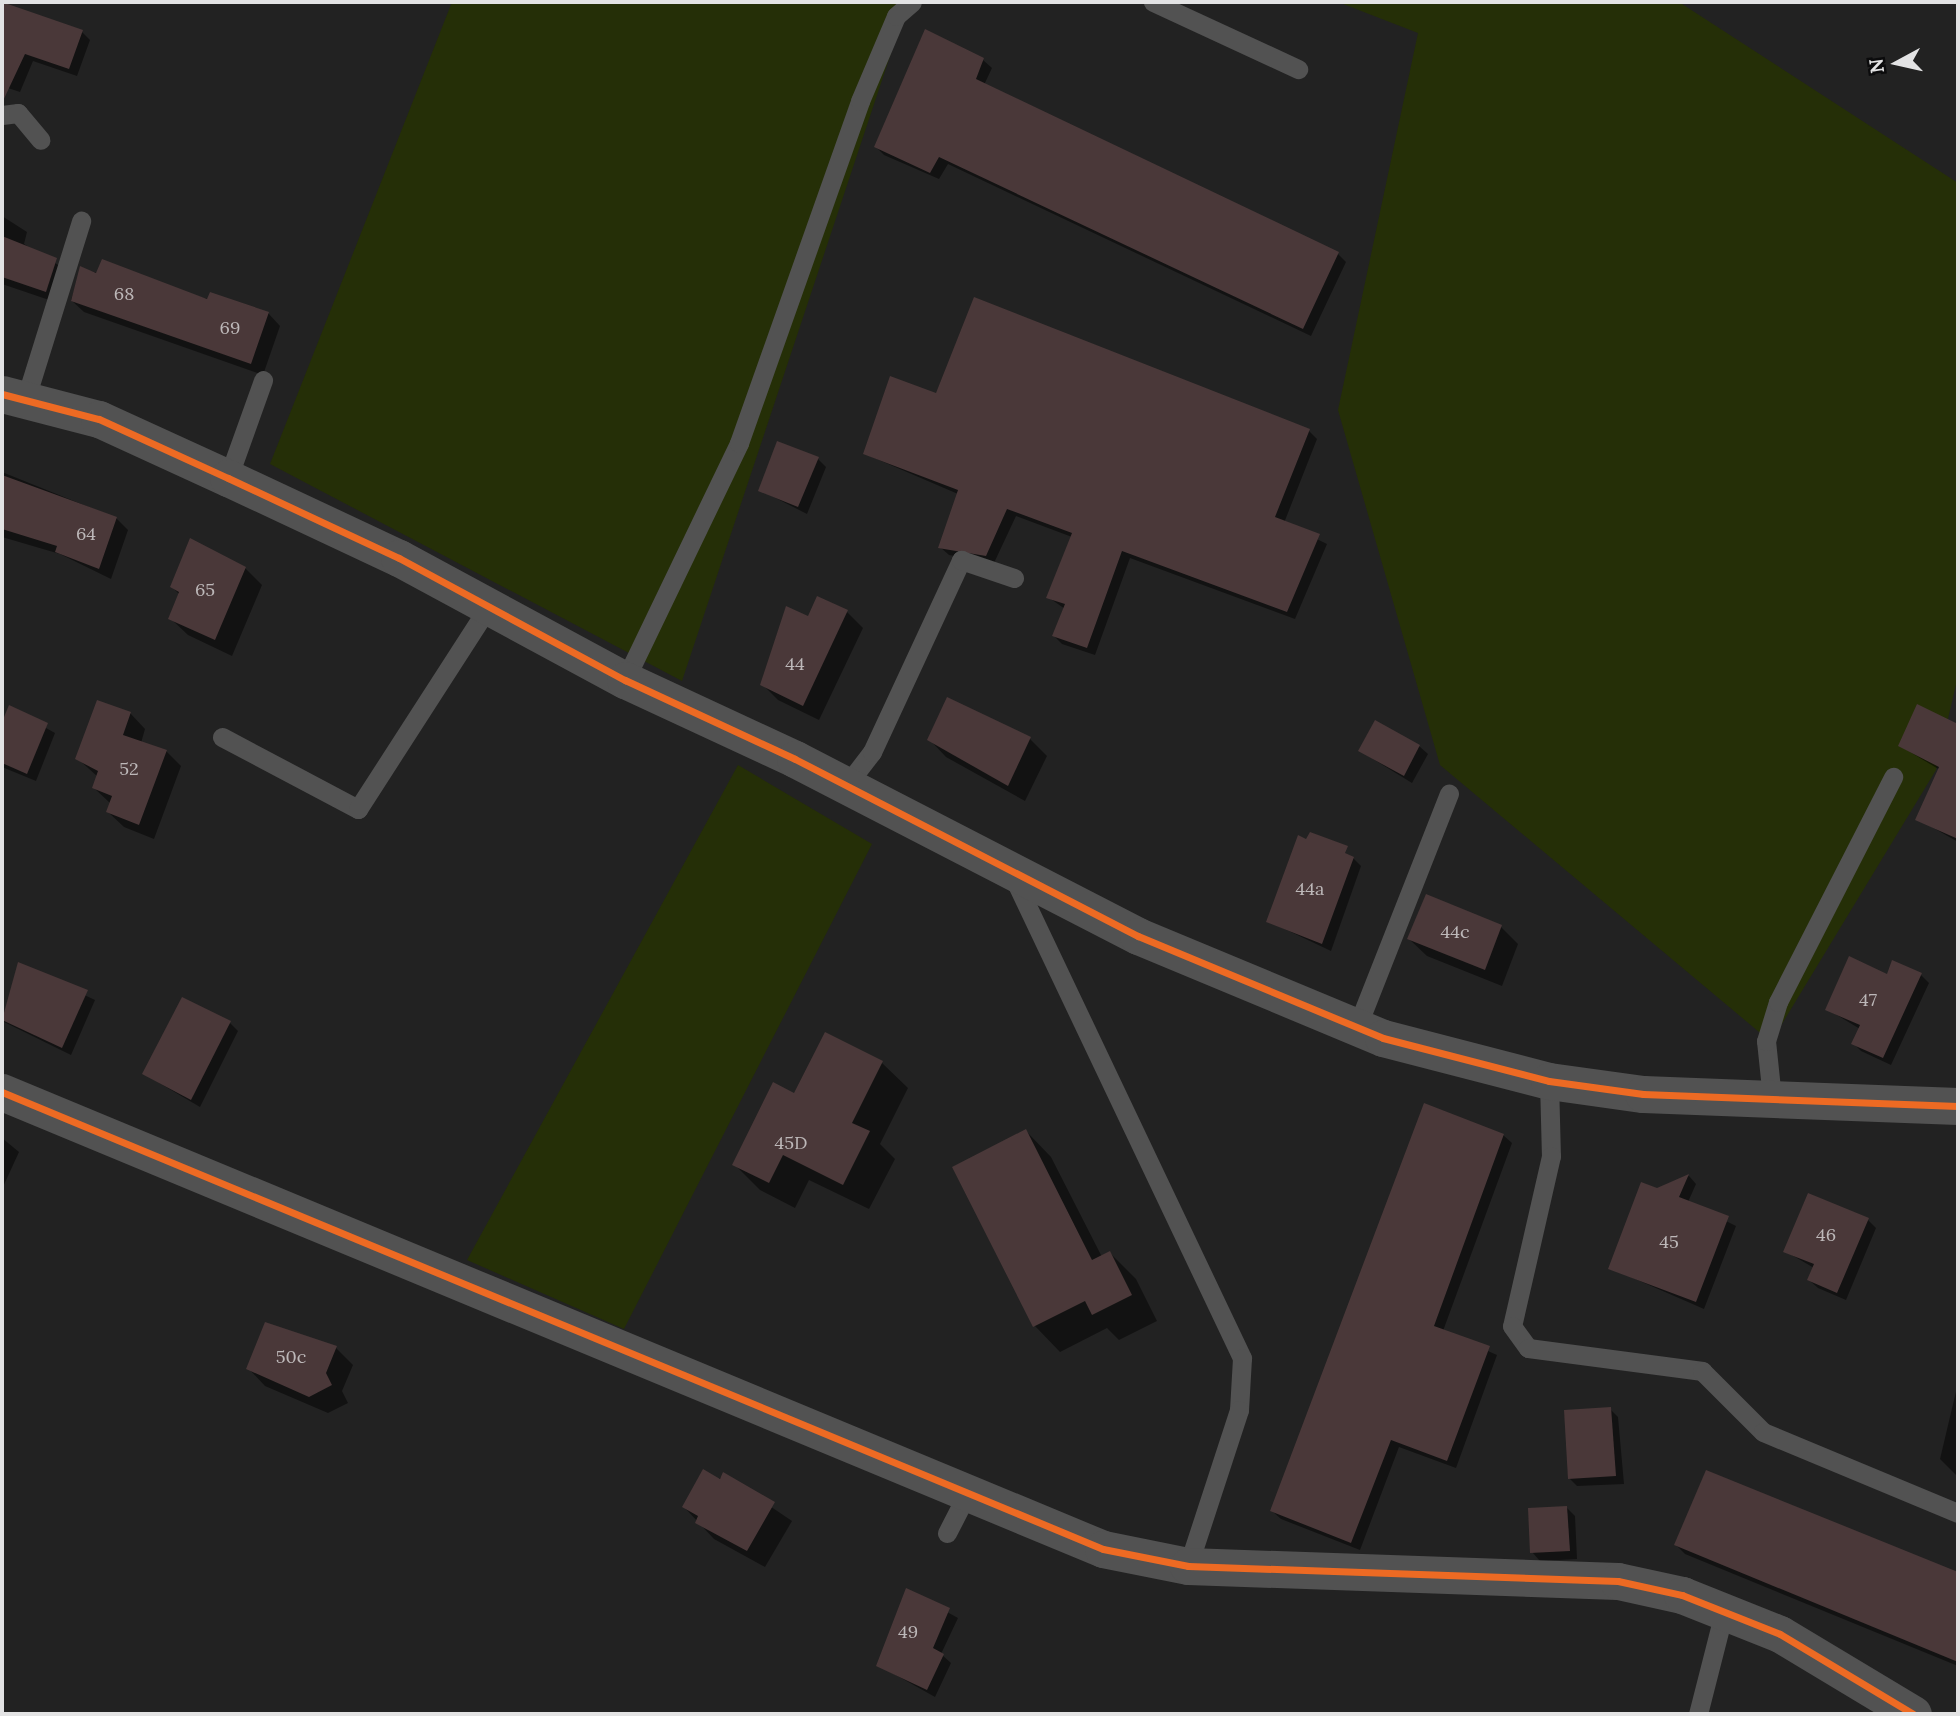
<!DOCTYPE html>
<html>
<head>
<meta charset="utf-8">
<style>
  body { margin:0 }
  #map { position:relative; width:1960px; height:1716px; overflow:hidden; background:#222; font-family:Lora,serif }
  div>[style] { position:absolute }
  [style*='--x'] { left:calc(var(--x)*1px); top:calc(var(--y)*1px); width:calc(var(--w)*1px); rotate:calc(var(--a)*1deg) }
  .green>* { inset:0; background:#252f07 }
  .shadow>* { inset:0; background:#0007 }
  .building>* { inset:0; background:#4a3839 }
  .lane>* { height:19px; margin:-9.5px; padding:0 9.5px; transform-origin:9.5px; border-radius:9.5px; background:#525252 }
  .street>* { height:37px; margin:-18.5px; padding:0 18.5px; transform-origin:18.5px; border-radius:18.5px; background:#525252 }
  .cycleway>* { height:7px; margin:-3.5px; padding:0 3.5px; transform-origin:3.5px; border-radius:3.5px; background:#ed6a23 }
  span { translate:-50% -50%; white-space:nowrap; text-align:center; line-height:1.15; -webkit-text-stroke:5px #0b0b0c; paint-order:stroke }
  .number-label { font-size:18px; color:#bdb8b9 }
  .number-label span { -webkit-text-stroke-width:0 }
  .frame { position:absolute; inset:0; border:4px solid #e3e3e4; pointer-events:none }
  .north { position:absolute; left:1862px; top:28px; width:70px; height:70px; -webkit-text-stroke:5px #0b0b0c; paint-order:stroke; rotate:262deg; font-size:19px; font-weight:700; line-height:28px; text-align:center; color:#e3e3e4 }
  .north::after { content:''; display:block; margin:auto; width:24px; height:32px; background:#e3e3e4; clip-path:polygon(50% 0,100% 100%,50% 72%,0 100%) }
</style>
</head>
<body>
<div id="map">
  <div class="green">
    <i style="clip-path:polygon(452px 2px,908px 2px,682px 681px,270px 464px)"></i>
    <i style="clip-path:polygon(1338px 2px,1679px 2px,1958px 183px,1958px 676px,1936px 770px,1771px 1042px,1440px 765px,1338px 410px,1418px 33px)"></i>
    <i style="clip-path:polygon(738px 765px,872px 844px,624px 1329px,467px 1260px)"></i>
  </div>
  <div class="shadow">
    <i style="clip-path:polygon(2px 3px,82px 32px,90px 40px,77px 76px,33px 61px,20px 92px,2px 86px)"></i>
    <i style="clip-path:polygon(926px 32px,983px 60px,992px 68px,984px 85px,1338px 254px,1346px 262px,1311px 336px,948px 164px,939px 179px,884px 155px,876px 147px)"></i>
    <i style="clip-path:polygon(2px 216px,27px 232px,24px 244px,68px 271px,58px 303px,2px 284px)"></i>
    <i style="clip-path:polygon(81px 269px,268px 313px,280px 326px,263px 375px,84px 312px,71px 300px)"></i>
    <i style="clip-path:polygon(937px 395px,1309px 431px,1317px 439px,1284px 523px,1327px 544px,1295px 619px,1130px 558px,1095px 655px,1062px 644px,1054px 636px,1065px 609px,1048px 597px,1072px 537px,1016px 516px,994px 563px,949px 555px,940px 547px,958px 494px,865px 454px)"></i>
    <i style="clip-path:polygon(818px 459px,826px 467px,807px 514px,760px 490px)"></i>
    <i style="clip-path:polygon(2px 472px,116px 518px,128px 530px,111px 579px,60px 554px,2px 537px)"></i>
    <i style="clip-path:polygon(245px 568px,262px 585px,232px 656px,188px 635px,170px 618px,180px 595px,172px 587px)"></i>
    <i style="clip-path:polygon(847px 612px,863px 628px,819px 720px,778px 700px,762px 684px,809px 618px)"></i>
    <i style="clip-path:polygon(1918px 706px,1958px 726px,1958px 842px,1918px 819px,1940px 770px,1900px 746px)"></i>
    <i style="clip-path:polygon(10px 708px,55px 733px,36px 781px,2px 767px,2px 727px)"></i>
    <i style="clip-path:polygon(130px 713px,145px 729px,141px 743px,166px 751px,181px 766px,154px 839px,124px 827px,108px 812px,110px 803px,94px 788px,98px 777px,77px 758px)"></i>
    <i style="clip-path:polygon(929px 739px,1030px 739px,1047px 756px,1025px 801px,946px 757px)"></i>
    <i style="clip-path:polygon(1419px 746px,1428px 754px,1412px 783px,1360px 751px)"></i>
    <i style="clip-path:polygon(1353px 858px,1361px 866px,1331px 951px,1268px 921px)"></i>
    <i style="clip-path:polygon(1501px 927px,1518px 944px,1502px 986px,1427px 956px,1409px 939px)"></i>
    <i style="clip-path:polygon(19px 964px,95px 1000px,71px 1055px,2px 1021px)"></i>
    <i style="clip-path:polygon(1921px 975px,1929px 983px,1891px 1065px,1861px 1051px,1853px 1043px,1860px 1029px,1827px 1009px,1887px 976px)"></i>
    <i style="clip-path:polygon(230px 1023px,238px 1031px,200px 1107px,144px 1074px)"></i>
    <i style="clip-path:polygon(882px 1063px,908px 1088px,880px 1144px,895px 1159px,869px 1209px,809px 1180px,795px 1208px,760px 1190px,734px 1164px,795px 1096px)"></i>
    <i style="clip-path:polygon(1026px 1131px,1051px 1157px,1102px 1257px,1110px 1253px,1136px 1279px,1157px 1321px,1119px 1340px,1107px 1328px,1060px 1352px,1035px 1326px)"></i>
    <i style="clip-path:polygon(1503px 1135px,1512px 1143px,1443px 1331px,1497px 1355px,1456px 1468px,1399px 1447px,1360px 1550px,1281px 1519px,1272px 1511px)"></i>
    <i style="clip-path:polygon(2px 1138px,19px 1152px,2px 1189px)"></i>
    <i style="clip-path:polygon(1689px 1176px,1696px 1184px,1688px 1202px,1736px 1226px,1704px 1309px,1610px 1268px,1657px 1190px)"></i>
    <i style="clip-path:polygon(1868px 1220px,1876px 1228px,1846px 1300px,1818px 1288px,1809px 1280px,1814px 1268px,1785px 1251px)"></i>
    <i style="clip-path:polygon(336px 1348px,353px 1365px,342px 1391px,348px 1403px,328px 1413px,265px 1386px,248px 1368px)"></i>
    <i style="clip-path:polygon(1958px 1383px,1958px 1477px,1940px 1459px)"></i>
    <i style="clip-path:polygon(1610px 1409px,1618px 1417px,1624px 1484px,1577px 1486px,1569px 1478px)"></i>
    <i style="clip-path:polygon(1707px 1472px,1958px 1573px,1958px 1666px,1685px 1554px,1676px 1545px)"></i>
    <i style="clip-path:polygon(724px 1475px,792px 1521px,765px 1567px,714px 1539px,684px 1507px)"></i>
    <i style="clip-path:polygon(1567px 1508px,1575px 1516px,1577px 1559px,1540px 1561px,1532px 1552px)"></i>
    <i style="clip-path:polygon(907px 1590px,958px 1618px,941px 1654px,951px 1663px,935px 1697px,878px 1665px)"></i>
  </div>
  <div class="building">
    <i style="clip-path:polygon(2px 2px,83px 30px,69px 69px,25px 54px,2px 103px)"></i>
    <i style="clip-path:polygon(925px 29px,984px 58px,976px 79px,1339px 252px,1303px 329px,939px 157px,930px 173px,874px 147px)"></i>
    <i style="clip-path:polygon(2px 236px,57px 258px,46px 292px,2px 277px)"></i>
    <i style="clip-path:polygon(102px 259px,207px 299px,210px 292px,269px 312px,251px 364px,71px 301px,80px 266px,96px 273px)"></i>
    <i style="clip-path:polygon(974px 297px,1310px 429px,1275px 517px,1320px 534px,1287px 612px,1122px 551px,1087px 648px,1052px 636px,1065px 604px,1046px 598px,1072px 533px,1007px 509px,986px 556px,938px 548px,958px 490px,863px 454px,890px 376px,936px 393px)"></i>
    <i style="clip-path:polygon(777px 441px,819px 457px,798px 507px,758px 491px)"></i>
    <i style="clip-path:polygon(2px 475px,117px 517px,99px 569px,55px 552px,57px 546px,2px 529px)"></i>
    <i style="clip-path:polygon(190px 538px,246px 567px,215px 640px,168px 619px,179px 592px,170px 587px)"></i>
    <i style="clip-path:polygon(817px 596px,848px 610px,803px 706px,760px 685px,786px 606px,808px 616px)"></i>
    <i style="clip-path:polygon(947px 697px,1031px 737px,1008px 786px,927px 740px)"></i>
    <i style="clip-path:polygon(97px 700px,131px 712px,123px 735px,167px 750px,139px 825px,106px 812px,112px 796px,92px 788px,98px 771px,75px 759px)"></i>
    <i style="clip-path:polygon(1917px 704px,1958px 724px,1958px 839px,1915px 820px,1939px 767px,1898px 746px)"></i>
    <i style="clip-path:polygon(9px 705px,48px 723px,27px 774px,2px 763px,2px 722px)"></i>
    <i style="clip-path:polygon(1375px 720px,1420px 745px,1404px 776px,1358px 751px)"></i>
    <i style="clip-path:polygon(1310px 832px,1348px 846px,1345px 853px,1354px 857px,1322px 944px,1266px 922px,1298px 835px,1306px 839px)"></i>
    <i style="clip-path:polygon(1426px 894px,1502px 925px,1485px 970px,1407px 939px)"></i>
    <i style="clip-path:polygon(1849px 956px,1887px 974px,1892px 960px,1922px 973px,1883px 1058px,1851px 1044px,1860px 1025px,1825px 1010px)"></i>
    <i style="clip-path:polygon(18px 962px,88px 990px,62px 1048px,2px 1020px)"></i>
    <i style="clip-path:polygon(182px 997px,231px 1021px,191px 1100px,142px 1074px)"></i>
    <i style="clip-path:polygon(825px 1032px,883px 1061px,852px 1123px,870px 1131px,843px 1185px,783px 1155px,769px 1183px,732px 1165px,773px 1082px,794px 1093px)"></i>
    <i style="clip-path:polygon(1424px 1103px,1504px 1134px,1434px 1326px,1490px 1346px,1447px 1461px,1391px 1440px,1351px 1543px,1270px 1511px)"></i>
    <i style="clip-path:polygon(1026px 1129px,1092px 1260px,1110px 1251px,1132px 1295px,1092px 1315px,1085px 1301px,1033px 1327px,952px 1167px)"></i>
    <i style="clip-path:polygon(1689px 1174px,1679px 1197px,1729px 1216px,1696px 1302px,1608px 1269px,1641px 1182px,1657px 1188px)"></i>
    <i style="clip-path:polygon(1808px 1193px,1869px 1218px,1837px 1293px,1807px 1280px,1814px 1264px,1783px 1252px)"></i>
    <i style="clip-path:polygon(265px 1322px,337px 1346px,326px 1373px,332px 1385px,309px 1397px,246px 1369px)"></i>
    <i style="clip-path:polygon(1611px 1407px,1616px 1476px,1568px 1479px,1564px 1410px)"></i>
    <i style="clip-path:polygon(703px 1469px,720px 1479px,723px 1472px,775px 1502px,747px 1551px,695px 1523px,698px 1516px,682px 1507px)"></i>
    <i style="clip-path:polygon(1706px 1470px,1958px 1572px,1958px 1662px,1674px 1545px)"></i>
    <i style="clip-path:polygon(1567px 1506px,1570px 1551px,1530px 1553px,1528px 1508px)"></i>
    <i style="clip-path:polygon(906px 1588px,950px 1608px,933px 1648px,944px 1654px,927px 1690px,876px 1666px)"></i>
  </div>
  <div class="lane">
    <i style="--x:1153;--y:2;--w:160;--a:24.8"></i>
    <i style="--x:2;--y:115;--w:16;--a:-7"></i>
    <i style="--x:18;--y:113;--w:35;--a:50"></i>
    <i style="--x:25;--y:401;--w:189;--a:-72.7"></i>
    <i style="--x:228;--y:478;--w:104;--a:-70.3"></i>
    <i style="--x:625;--y:680;--w:263;--a:-64.3"></i>
    <i style="--x:739;--y:443;--w:363;--a:-70.5"></i>
    <i style="--x:860;--y:101;--w:92;--a:-67"></i>
    <i style="--x:896;--y:16;--w:21;--a:-41"></i>
    <i style="--x:222;--y:737;--w:154;--a:27.9"></i>
    <i style="--x:358;--y:809;--w:242;--a:-57.2"></i>
    <i style="--x:845;--y:787;--w:44;--a:-52.4"></i>
    <i style="--x:872;--y:752;--w:212;--a:-65.1"></i>
    <i style="--x:961;--y:560;--w:56;--a:18.8"></i>
    <i style="--x:1012;--y:874;--w:536;--a:64.58"></i>
    <i style="--x:1242;--y:1358;--w:52;--a:93.3"></i>
    <i style="--x:1239;--y:1410;--w:164;--a:108.1"></i>
    <i style="--x:1357;--y:1027;--w:251;--a:-68.5"></i>
    <i style="--x:1549;--y:1081;--w:75;--a:88.5"></i>
    <i style="--x:1551;--y:1156;--w:174;--a:102.9"></i>
    <i style="--x:1512;--y:1326;--w:27;--a:54"></i>
    <i style="--x:1528;--y:1348;--w:176;--a:7.5"></i>
    <i style="--x:1702;--y:1371;--w:86;--a:45"></i>
    <i style="--x:1763;--y:1432;--w:211;--a:22.6"></i>
    <i style="--x:1772;--y:1098;--w:57;--a:-96"></i>
    <i style="--x:1766;--y:1041;--w:41;--a:-72.9"></i>
    <i style="--x:1778;--y:1002;--w:253;--a:-62.9"></i>
    <i style="--x:947;--y:1533;--w:48;--a:-62.9"></i>
    <i style="--x:1698;--y:1714;--w:105;--a:-75.7"></i>
  </div>
  <div class="street">
    <i style="--x:2;--y:394;--w:100;--a:14.5"></i>
    <i style="--x:99;--y:419;--w:142;--a:24.6"></i>
    <i style="--x:228;--y:478;--w:189;--a:25.1"></i>
    <i style="--x:399;--y:558;--w:257;--a:28.4"></i>
    <i style="--x:625;--y:680;--w:187;--a:24.9"></i>
    <i style="--x:795;--y:759;--w:386;--a:27.3"></i>
    <i style="--x:1138;--y:936;--w:265;--a:22.6"></i>
    <i style="--x:1383;--y:1038;--w:171;--a:14.5"></i>
    <i style="--x:1549;--y:1081;--w:95;--a:7.9"></i>
    <i style="--x:1643;--y:1094;--w:315;--a:2.2"></i>
    <i style="--x:2;--y:1092;--w:1192;--a:22.54"></i>
    <i style="--x:1103;--y:1549;--w:87;--a:11.3"></i>
    <i style="--x:1188;--y:1566;--w:430;--a:2"></i>
    <i style="--x:1618;--y:1581;--w:66;--a:12.3"></i>
    <i style="--x:1682;--y:1595;--w:105;--a:21.7"></i>
    <i style="--x:1780;--y:1634;--w:155;--a:31"></i>
  </div>
  <div class="cycleway">
    <i style="--x:2;--y:394;--w:100;--a:14.5"></i>
    <i style="--x:99;--y:419;--w:142;--a:24.6"></i>
    <i style="--x:228;--y:478;--w:189;--a:25.1"></i>
    <i style="--x:399;--y:558;--w:257;--a:28.4"></i>
    <i style="--x:625;--y:680;--w:187;--a:24.9"></i>
    <i style="--x:795;--y:759;--w:386;--a:27.3"></i>
    <i style="--x:1138;--y:936;--w:265;--a:22.6"></i>
    <i style="--x:1383;--y:1038;--w:171;--a:14.5"></i>
    <i style="--x:1549;--y:1081;--w:95;--a:7.9"></i>
    <i style="--x:1643;--y:1094;--w:315;--a:2.2"></i>
    <i style="--x:2;--y:1092;--w:1192;--a:22.54"></i>
    <i style="--x:1103;--y:1549;--w:87;--a:11.3"></i>
    <i style="--x:1188;--y:1566;--w:430;--a:2"></i>
    <i style="--x:1618;--y:1581;--w:66;--a:12.3"></i>
    <i style="--x:1682;--y:1595;--w:105;--a:21.7"></i>
    <i style="--x:1780;--y:1634;--w:155;--a:31"></i>
  </div>
  <div class="number-label">
    <span style="left:124px;top:294px">68</span>
    <span style="left:230px;top:328px">69</span>
    <span style="left:86px;top:534px">64</span>
    <span style="left:205px;top:590px">65</span>
    <span style="left:795px;top:664px">44</span>
    <span style="left:129px;top:769px">52</span>
    <span style="left:1310px;top:889px">44a</span>
    <span style="left:1455px;top:932px">44c</span>
    <span style="left:1868px;top:1000px">47</span>
    <span style="left:791px;top:1143px">45D</span>
    <span style="left:1826px;top:1235px">46</span>
    <span style="left:1669px;top:1242px">45</span>
    <span style="left:291px;top:1357px">50c</span>
    <span style="left:908px;top:1632px">49</span>
  </div>
  <div class="frame"></div>
  <div class="north">N</div>
</div>
</body>
</html>
